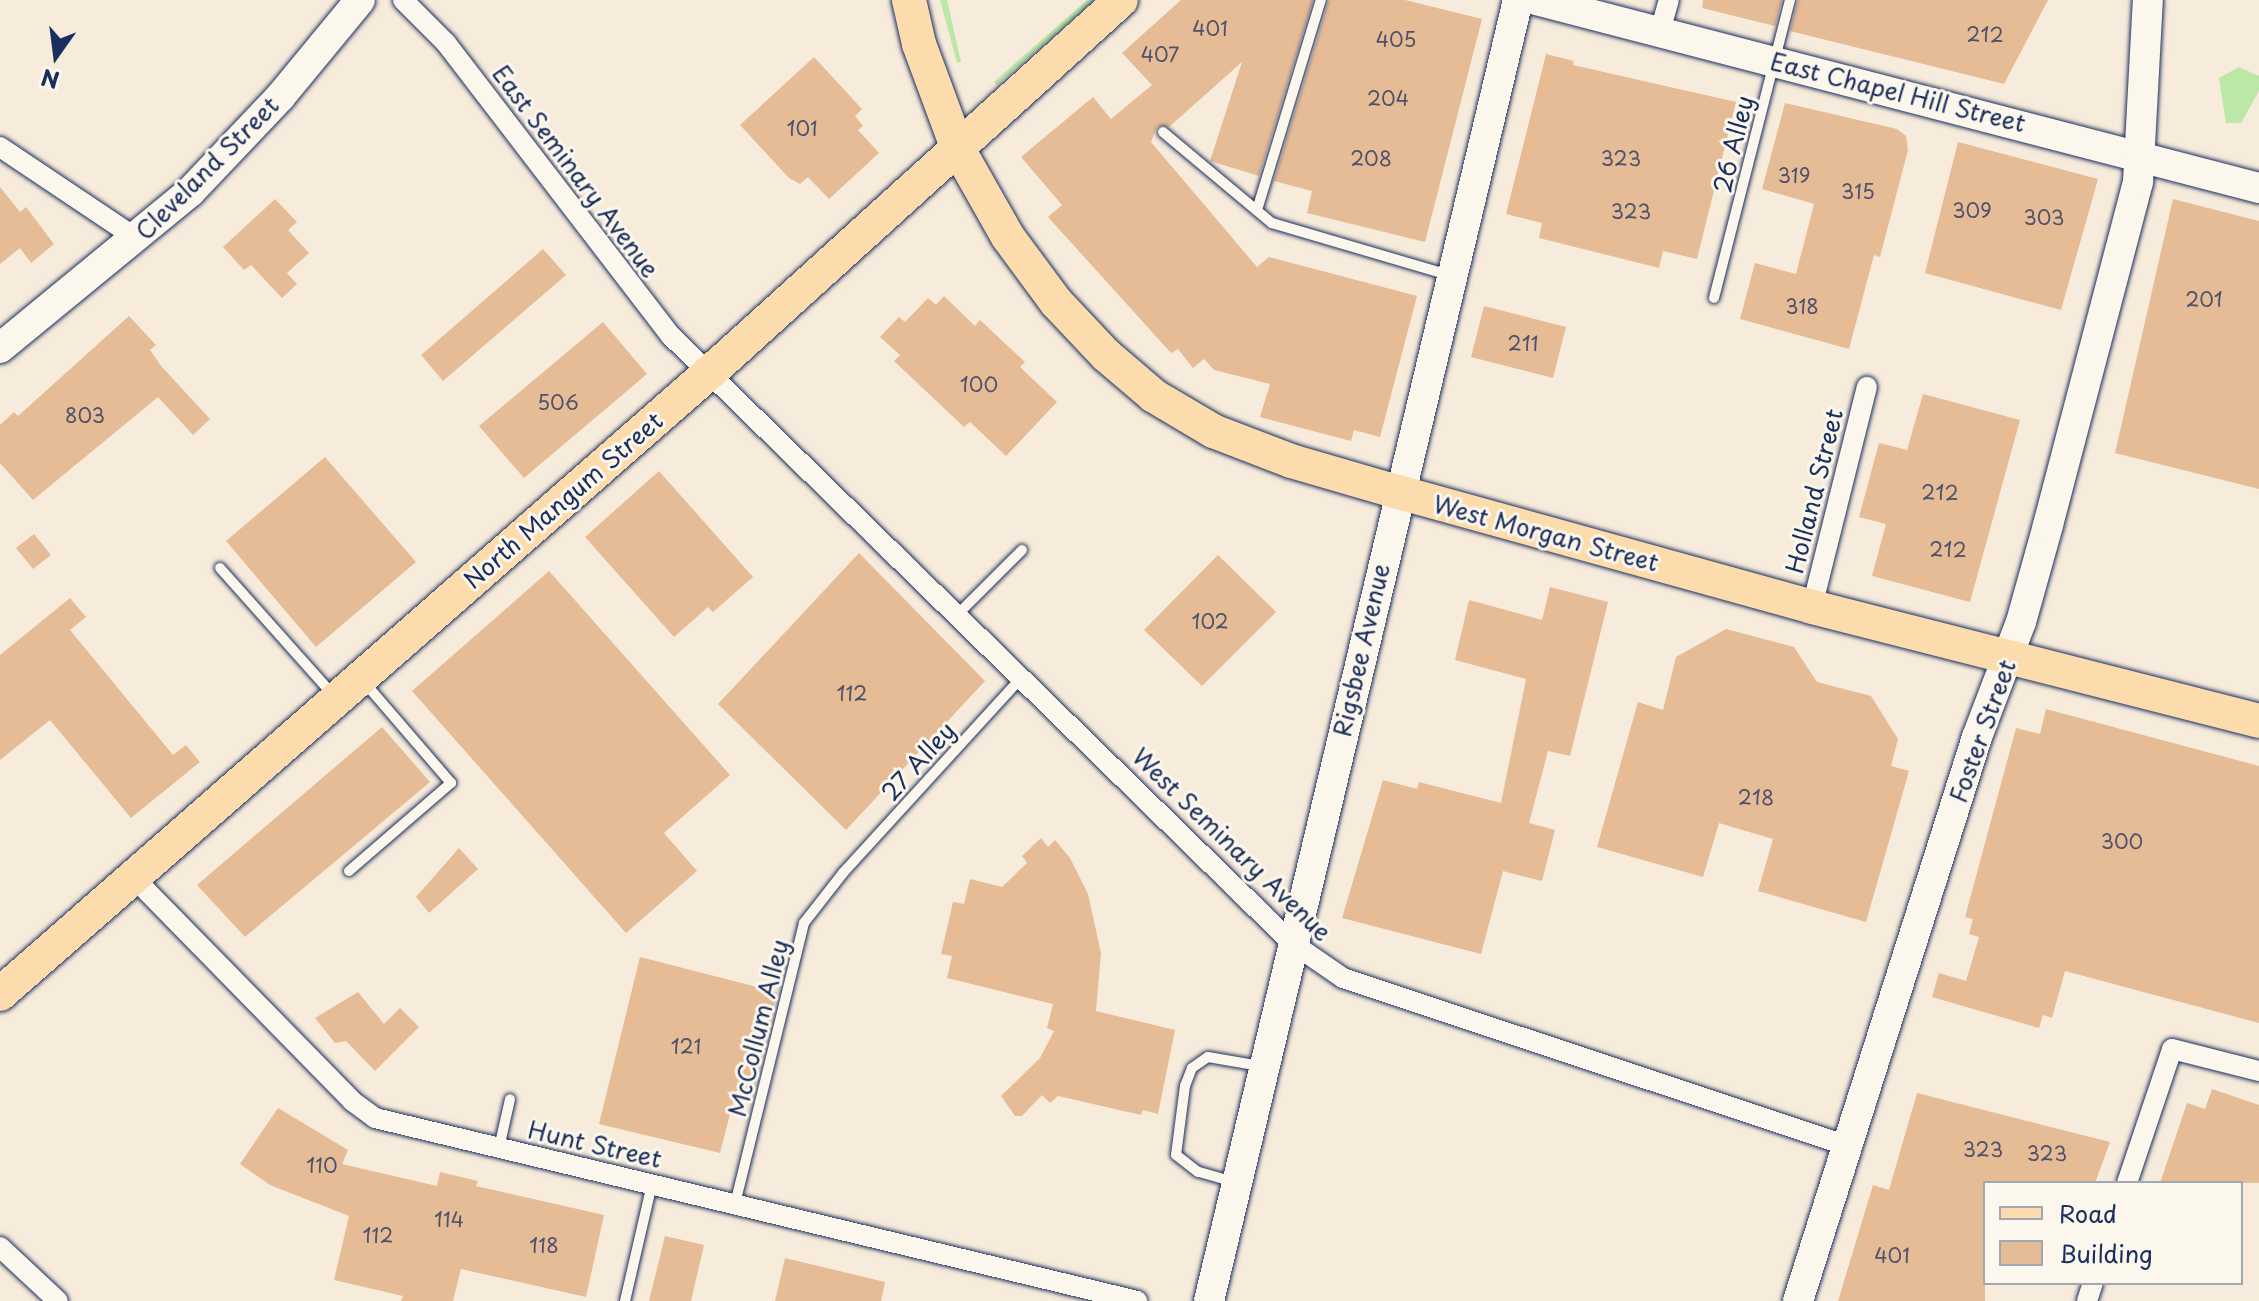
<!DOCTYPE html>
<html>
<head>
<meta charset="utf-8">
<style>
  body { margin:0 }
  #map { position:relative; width:2259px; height:1301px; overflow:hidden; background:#f7ebdb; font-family:"Playpen Sans",sans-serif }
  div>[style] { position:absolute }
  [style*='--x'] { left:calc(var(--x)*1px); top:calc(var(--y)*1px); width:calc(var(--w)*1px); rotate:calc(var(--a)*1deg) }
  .green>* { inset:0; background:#bbe8a6 }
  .building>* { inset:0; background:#e6bc96 }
  .roads { filter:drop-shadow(0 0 2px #1b2f5e) drop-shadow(0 0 2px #1b2f5e) }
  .lane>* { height:10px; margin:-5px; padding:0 5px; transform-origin:5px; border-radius:5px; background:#fbf7ec }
  .street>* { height:20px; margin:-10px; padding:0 10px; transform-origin:10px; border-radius:10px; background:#fbf7ec }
  .secondary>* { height:30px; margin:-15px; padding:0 15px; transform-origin:15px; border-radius:15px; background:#fbf7ec }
  .primary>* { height:34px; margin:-17px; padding:0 17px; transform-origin:17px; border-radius:17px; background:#fcdcac }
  span { translate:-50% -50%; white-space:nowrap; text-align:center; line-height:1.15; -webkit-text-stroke:6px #fbf7ec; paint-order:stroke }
  .number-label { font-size:20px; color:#4e526c }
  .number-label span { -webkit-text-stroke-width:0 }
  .street-label { font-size:24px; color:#1b2f5e }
  .legend { position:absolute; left:1983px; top:1181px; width:260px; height:104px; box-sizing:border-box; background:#fbf7ec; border:2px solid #a1a7b3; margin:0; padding:10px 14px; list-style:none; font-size:24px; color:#1b2f5e }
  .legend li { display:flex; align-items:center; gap:16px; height:40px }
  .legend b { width:40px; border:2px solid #a1a7b3 }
  .north { position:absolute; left:16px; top:16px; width:80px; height:80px; -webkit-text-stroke:6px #fbf7ec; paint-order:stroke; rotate:194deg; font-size:22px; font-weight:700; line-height:32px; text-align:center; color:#1b2f5e }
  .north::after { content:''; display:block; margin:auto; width:28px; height:36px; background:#1b2f5e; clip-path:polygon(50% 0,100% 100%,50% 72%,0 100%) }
</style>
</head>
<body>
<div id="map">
  <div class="green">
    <i style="clip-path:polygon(940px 0,947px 0,961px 62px,957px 63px)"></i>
    <i style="clip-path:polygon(1087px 0,1094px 0,997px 85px,994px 82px)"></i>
    <i style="clip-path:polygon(2239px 67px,2259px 76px,2259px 91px,2241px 123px,2226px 123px,2219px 78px)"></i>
  </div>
  <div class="building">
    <i style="clip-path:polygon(1181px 0,1313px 0,1259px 176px,1210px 161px,1242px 62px,1169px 127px,1157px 126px,1151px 142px,1257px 267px,1269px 257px,1417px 296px,1380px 437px,1354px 430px,1351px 441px,1260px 417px,1270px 384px,1214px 370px,1204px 359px,1193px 368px,1178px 349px,1171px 353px,1048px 217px,1062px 205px,1021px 157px,1093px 97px,1111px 119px,1152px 85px,1122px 53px)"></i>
    <i style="clip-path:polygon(1329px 0,1405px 0,1482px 19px,1425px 242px,1307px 213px,1312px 191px,1274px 181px)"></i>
    <i style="clip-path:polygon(1703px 0,1782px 0,1775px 26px,1702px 8px)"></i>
    <i style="clip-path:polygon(1798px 0,2048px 0,2004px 84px,1790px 31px)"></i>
    <i style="clip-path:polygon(1546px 54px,1574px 61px,1573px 65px,1736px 102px,1697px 259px,1663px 251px,1659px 268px,1539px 238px,1542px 223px,1506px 214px)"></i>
    <i style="clip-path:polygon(814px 57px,862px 109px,855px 116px,863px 126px,858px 130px,879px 153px,829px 199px,808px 177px,800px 184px,789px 178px,740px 125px)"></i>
    <i style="clip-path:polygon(1785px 103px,1897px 129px,1906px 136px,1908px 150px,1880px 257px,1874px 255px,1849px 349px,1740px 319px,1755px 263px,1796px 274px,1814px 204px,1762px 189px)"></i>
    <i style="clip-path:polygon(1958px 142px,2098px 179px,2061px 310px,1925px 273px)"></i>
    <i style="clip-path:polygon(0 187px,20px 212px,26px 207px,54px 244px,31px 263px,20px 248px,0 264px)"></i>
    <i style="clip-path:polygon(275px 199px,297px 222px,288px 230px,309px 253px,287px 273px,297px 284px,282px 298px,251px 265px,244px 270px,223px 247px)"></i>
    <i style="clip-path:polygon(2173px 199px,2259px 221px,2259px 489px,2115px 453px)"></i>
    <i style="clip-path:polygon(543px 249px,566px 275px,443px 381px,421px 355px)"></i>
    <i style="clip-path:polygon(944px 296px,975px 326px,980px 320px,1025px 362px,1020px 367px,1057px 402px,1006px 456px,970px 422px,964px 427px,894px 361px,900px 355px,880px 337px,899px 317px,905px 322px,928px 298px,936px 305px)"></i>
    <i style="clip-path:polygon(1484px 306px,1566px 327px,1553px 378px,1471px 357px)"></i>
    <i style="clip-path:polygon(129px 316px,156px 345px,150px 350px,162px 367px,210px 419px,193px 435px,158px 397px,33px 500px,0 463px,0 425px,14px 412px,18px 416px)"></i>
    <i style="clip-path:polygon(603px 322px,647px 374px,524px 478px,479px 426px)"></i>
    <i style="clip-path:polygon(1923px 394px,2020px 420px,1970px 602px,1872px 576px,1886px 524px,1859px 517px,1879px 443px,1907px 450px)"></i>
    <i style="clip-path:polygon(325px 457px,416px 562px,316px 647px,226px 541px)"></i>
    <i style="clip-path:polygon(659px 471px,753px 577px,713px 612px,708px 607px,674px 637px,585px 537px)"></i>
    <i style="clip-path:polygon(34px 534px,51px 555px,33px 569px,16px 548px)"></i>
    <i style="clip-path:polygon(859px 553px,985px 681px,846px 830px,718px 704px)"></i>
    <i style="clip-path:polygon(1218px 555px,1276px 612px,1202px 686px,1144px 630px)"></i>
    <i style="clip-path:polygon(549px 571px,730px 775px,664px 833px,697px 871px,626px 933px,412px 691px)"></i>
    <i style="clip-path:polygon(1550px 587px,1608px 602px,1570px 756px,1548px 751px,1529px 823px,1555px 830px,1542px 881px,1503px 871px,1481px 954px,1342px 918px,1383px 780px,1417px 789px,1419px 782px,1501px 803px,1526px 679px,1455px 660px,1469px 600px,1542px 620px)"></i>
    <i style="clip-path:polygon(70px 598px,86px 617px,70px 630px,173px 755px,186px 745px,200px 762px,131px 818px,50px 720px,0 760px,0 655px)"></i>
    <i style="clip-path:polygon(1726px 629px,1794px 647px,1817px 682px,1871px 696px,1898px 739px,1891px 766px,1909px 771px,1866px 922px,1758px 891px,1773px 839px,1719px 823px,1703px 877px,1597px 847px,1638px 702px,1663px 710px,1676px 657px)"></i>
    <i style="clip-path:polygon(2046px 709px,2259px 766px,2259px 1023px,2065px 971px,2052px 1018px,2043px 1015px,2039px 1028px,1932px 997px,1939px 973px,1966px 981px,1979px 937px,1969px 934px,1973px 919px,1965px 917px,2016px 728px,2040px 734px)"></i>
    <i style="clip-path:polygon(382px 727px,430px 782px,245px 937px,197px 885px)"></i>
    <i style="clip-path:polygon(1041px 838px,1048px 847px,1055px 840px,1070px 858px,1088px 894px,1101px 953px,1096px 1011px,1175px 1030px,1158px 1114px,1143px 1110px,1141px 1115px,1058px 1096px,1050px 1103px,1042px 1095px,1022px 1116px,1015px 1116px,1001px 1096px,1040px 1058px,1054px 1031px,1047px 1028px,1053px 1004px,947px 978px,952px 956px,941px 954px,953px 902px,964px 904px,970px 879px,1002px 887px,1027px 863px,1022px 856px)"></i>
    <i style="clip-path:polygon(459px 848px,478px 869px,429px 913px,416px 897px)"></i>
    <i style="clip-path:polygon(640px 957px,777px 992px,752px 1095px,736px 1091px,720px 1153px,599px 1124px)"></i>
    <i style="clip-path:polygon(358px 992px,384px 1024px,400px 1008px,419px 1027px,375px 1071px,346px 1041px,335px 1043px,315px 1018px)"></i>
    <i style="clip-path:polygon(2212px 1089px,2259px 1105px,2259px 1183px,2160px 1183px,2187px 1103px,2205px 1109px)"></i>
    <i style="clip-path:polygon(1917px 1093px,2110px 1142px,2095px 1183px,1985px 1183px,1985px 1301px,1838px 1301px,1873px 1185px,1889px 1190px)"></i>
    <i style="clip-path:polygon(278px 1108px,348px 1150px,342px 1164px,437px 1186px,440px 1172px,478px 1181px,476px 1186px,604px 1215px,586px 1297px,461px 1269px,453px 1301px,401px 1301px,403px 1296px,334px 1280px,349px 1216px,270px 1185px,240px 1164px)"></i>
    <i style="clip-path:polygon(665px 1236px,704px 1245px,691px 1301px,649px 1301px)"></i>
    <i style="clip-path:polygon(785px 1258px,885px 1282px,881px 1301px,775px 1301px)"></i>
  </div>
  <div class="roads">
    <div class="lane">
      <i style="--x:1163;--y:132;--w:142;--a:39.9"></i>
      <i style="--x:1272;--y:223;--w:184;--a:16.4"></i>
      <i style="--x:1257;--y:210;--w:220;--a:-73.1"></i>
      <i style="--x:1714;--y:298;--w:308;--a:-75.7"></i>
      <i style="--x:220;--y:568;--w:170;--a:48.3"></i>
      <i style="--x:957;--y:615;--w:92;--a:-45"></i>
      <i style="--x:349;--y:871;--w:135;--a:-40.8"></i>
      <i style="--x:451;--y:783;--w:133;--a:-130.7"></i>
      <i style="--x:499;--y:1148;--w:50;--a:-77.3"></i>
      <i style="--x:1234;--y:1182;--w:37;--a:-164"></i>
      <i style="--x:1198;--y:1172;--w:28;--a:-142"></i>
      <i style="--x:1176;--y:1155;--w:70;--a:-82.6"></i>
      <i style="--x:1185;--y:1086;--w:19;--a:-69"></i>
      <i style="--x:1192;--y:1068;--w:19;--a:-35"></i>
      <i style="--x:1208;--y:1057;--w:53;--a:9.8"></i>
      <i style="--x:735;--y:1204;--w:289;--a:-76.2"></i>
      <i style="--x:804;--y:923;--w:63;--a:-52"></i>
      <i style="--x:843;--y:873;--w:265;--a:-47.6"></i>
      <i style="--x:625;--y:1301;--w:120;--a:-77"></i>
    </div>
    <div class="street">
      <i style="--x:403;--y:0;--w:61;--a:45"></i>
      <i style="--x:446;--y:43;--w:369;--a:52.5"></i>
      <i style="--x:671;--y:336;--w:868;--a:44.35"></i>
      <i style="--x:1292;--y:943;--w:62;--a:34.5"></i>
      <i style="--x:1343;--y:978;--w:532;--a:18.4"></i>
      <i style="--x:1660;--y:31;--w:32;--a:-74"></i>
      <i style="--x:0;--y:147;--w:164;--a:33.8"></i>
      <i style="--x:1812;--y:607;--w:227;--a:-76"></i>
      <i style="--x:132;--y:876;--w:315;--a:45.6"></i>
      <i style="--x:352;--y:1101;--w:29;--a:36"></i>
      <i style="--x:375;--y:1118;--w:784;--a:13.5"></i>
      <i style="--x:2127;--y:1183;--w:141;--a:-71.4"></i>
      <i style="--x:2172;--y:1049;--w:90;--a:14.2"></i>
      <i style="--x:0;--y:1247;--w:79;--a:43"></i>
      <i style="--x:2087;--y:1301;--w:19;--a:-72"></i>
    </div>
    <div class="secondary">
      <i style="--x:1536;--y:0;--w:747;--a:14.58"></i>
      <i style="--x:0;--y:348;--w:246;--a:-39.4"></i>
      <i style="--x:190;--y:192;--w:132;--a:-46.5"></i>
      <i style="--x:281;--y:96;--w:124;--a:-50.5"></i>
      <i style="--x:1209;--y:1301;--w:1337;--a:-76.64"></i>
      <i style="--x:1798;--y:1301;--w:592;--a:-72.39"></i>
      <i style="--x:1977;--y:737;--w:123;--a:-69.1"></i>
      <i style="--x:2021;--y:622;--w:101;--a:-74.4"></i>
      <i style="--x:2048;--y:525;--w:355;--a:-75.3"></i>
      <i style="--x:2138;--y:182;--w:182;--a:-86.9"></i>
    </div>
    <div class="primary">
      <i style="--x:909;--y:0;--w:45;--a:77.2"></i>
      <i style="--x:919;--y:44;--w:110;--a:69.7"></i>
      <i style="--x:957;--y:147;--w:103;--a:60.5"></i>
      <i style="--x:1008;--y:237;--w:81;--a:53.6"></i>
      <i style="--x:1056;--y:302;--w:73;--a:46.7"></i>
      <i style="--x:1106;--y:355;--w:63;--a:40.5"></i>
      <i style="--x:1154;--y:396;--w:69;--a:30.7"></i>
      <i style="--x:1213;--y:431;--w:84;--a:21"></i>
      <i style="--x:1291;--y:461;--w:111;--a:16.2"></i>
      <i style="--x:1398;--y:492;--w:430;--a:15.5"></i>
      <i style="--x:1812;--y:607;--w:461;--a:14.3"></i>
      <i style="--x:0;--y:994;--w:965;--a:-41.22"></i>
      <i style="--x:726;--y:358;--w:533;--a:-42.19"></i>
    </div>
  </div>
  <div class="number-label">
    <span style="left:1210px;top:28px">401</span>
    <span style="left:1985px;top:34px">212</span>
    <span style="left:1396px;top:39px">405</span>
    <span style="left:1160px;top:54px">407</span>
    <span style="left:1388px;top:98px">204</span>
    <span style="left:802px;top:128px">101</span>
    <span style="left:1371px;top:158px">208</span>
    <span style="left:1621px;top:158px">323</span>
    <span style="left:1794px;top:175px">319</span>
    <span style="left:1858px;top:191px">315</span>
    <span style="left:1972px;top:210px">309</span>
    <span style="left:1631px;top:211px">323</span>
    <span style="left:2044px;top:217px">303</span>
    <span style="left:2204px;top:299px">201</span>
    <span style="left:1802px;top:306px">318</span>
    <span style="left:1523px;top:343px">211</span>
    <span style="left:979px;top:384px">100</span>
    <span style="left:558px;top:402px">506</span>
    <span style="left:85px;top:415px">803</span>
    <span style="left:1940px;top:492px">212</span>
    <span style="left:1948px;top:549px">212</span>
    <span style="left:1210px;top:621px">102</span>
    <span style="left:852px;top:693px">112</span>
    <span style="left:1756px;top:797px">218</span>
    <span style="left:2122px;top:841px">300</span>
    <span style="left:686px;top:1046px">121</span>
    <span style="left:1983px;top:1149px">323</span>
    <span style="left:2047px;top:1153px">323</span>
    <span style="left:322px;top:1165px">110</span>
    <span style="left:449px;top:1219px">114</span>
    <span style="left:378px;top:1235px">112</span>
    <span style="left:544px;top:1245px">118</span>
    <span style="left:1892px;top:1255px">401</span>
  </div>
  <div class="street-label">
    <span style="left:1898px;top:92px;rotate:14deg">East Chapel Hill Street</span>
    <span style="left:1733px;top:144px;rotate:-76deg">26 Alley</span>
    <span style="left:207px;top:168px;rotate:-45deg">Cleveland Street</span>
    <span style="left:576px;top:171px;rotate:53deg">East Seminary Avenue</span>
    <span style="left:1814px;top:491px;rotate:-76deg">Holland Street</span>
    <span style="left:563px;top:500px;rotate:-41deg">North Mangum Street</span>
    <span style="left:1546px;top:533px;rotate:15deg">West Morgan Street</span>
    <span style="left:1361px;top:650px;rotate:-77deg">Rigsbee Avenue</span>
    <span style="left:1982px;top:731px;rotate:-70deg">Foster Street</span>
    <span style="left:918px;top:761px;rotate:-48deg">27 Alley</span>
    <span style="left:1232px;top:844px;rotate:44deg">West Seminary Avenue</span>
    <span style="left:758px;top:1028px;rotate:-76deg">McCollum Alley</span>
    <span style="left:595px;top:1144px;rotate:13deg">Hunt Street</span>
  </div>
  <ul class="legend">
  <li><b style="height:10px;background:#fcdcac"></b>Road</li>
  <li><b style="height:22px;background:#e6bc96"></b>Building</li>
  </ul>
  <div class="north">N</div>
</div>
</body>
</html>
